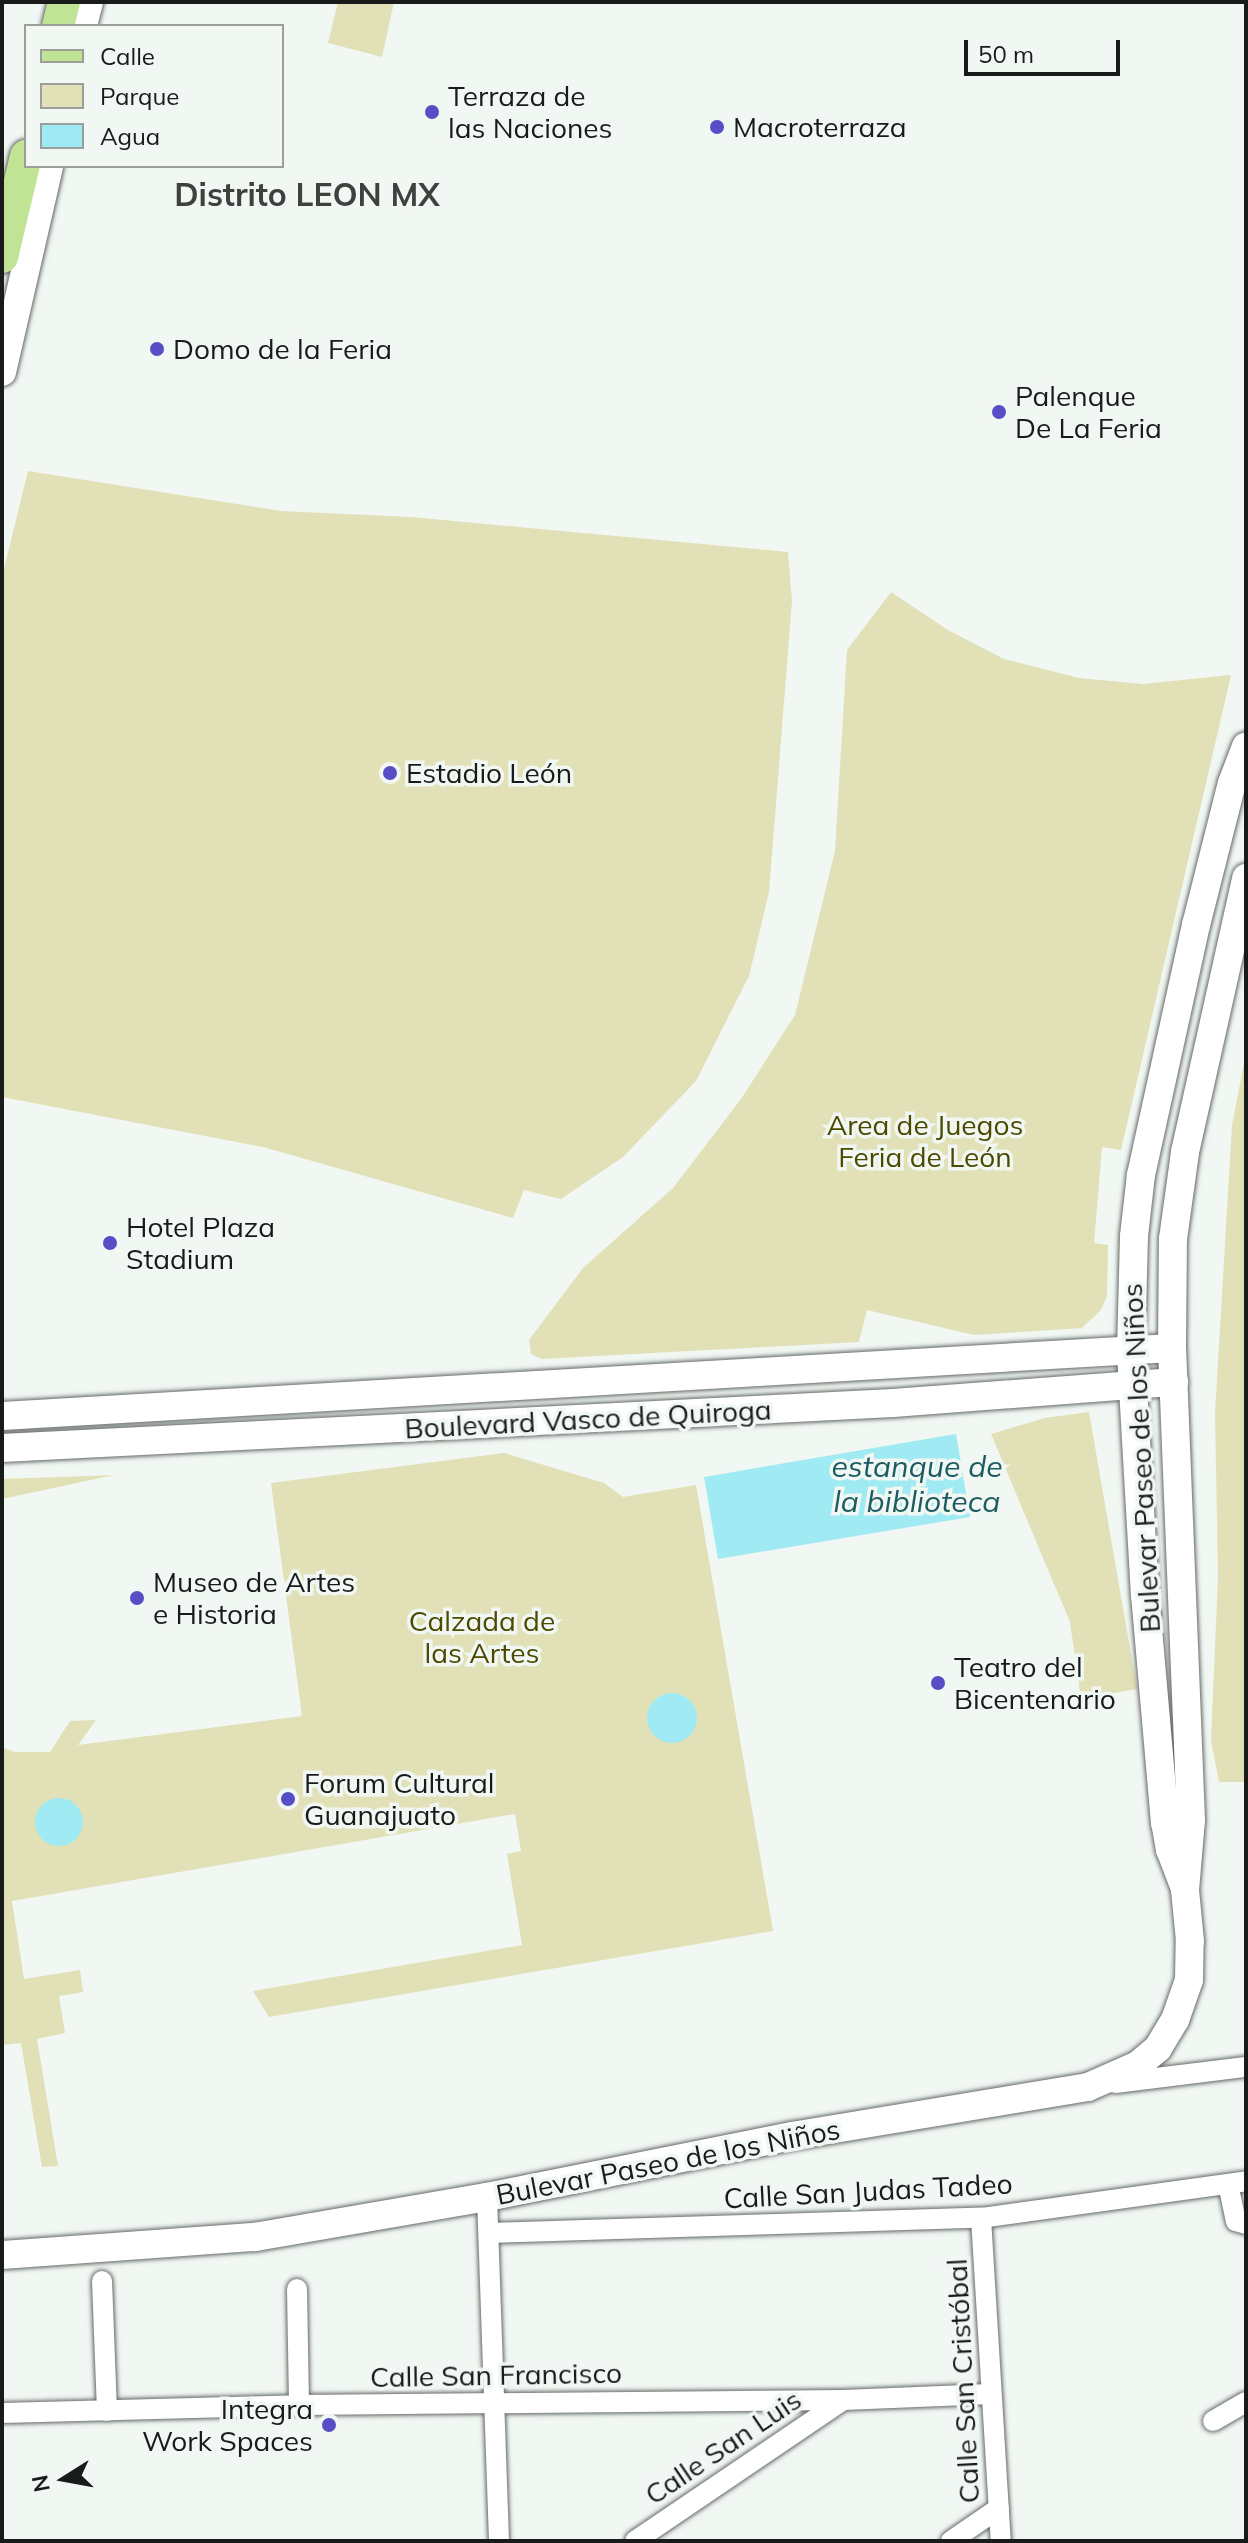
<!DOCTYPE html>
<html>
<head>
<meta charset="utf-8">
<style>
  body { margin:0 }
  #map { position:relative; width:1248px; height:2543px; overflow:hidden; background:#f1f7f3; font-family:Mulish,sans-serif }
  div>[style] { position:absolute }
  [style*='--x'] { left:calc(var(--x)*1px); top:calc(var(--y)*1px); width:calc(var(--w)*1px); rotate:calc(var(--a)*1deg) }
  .green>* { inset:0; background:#e2e0b7 }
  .water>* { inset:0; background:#9feaf3 }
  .round { border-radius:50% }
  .roads { filter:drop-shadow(0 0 2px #666b67) drop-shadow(0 0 2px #666b67) }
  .street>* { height:20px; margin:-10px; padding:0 10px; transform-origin:10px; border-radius:10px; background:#fff }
  .secondary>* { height:28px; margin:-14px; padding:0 14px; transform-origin:14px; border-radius:14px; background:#fff }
  .primary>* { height:32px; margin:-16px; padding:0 16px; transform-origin:16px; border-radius:16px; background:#c0e395 }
  .dots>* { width:22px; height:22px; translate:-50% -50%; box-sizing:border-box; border:4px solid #f1f7f3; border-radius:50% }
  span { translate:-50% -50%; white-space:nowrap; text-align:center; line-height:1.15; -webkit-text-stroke:7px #f1f7f3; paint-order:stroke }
  .poi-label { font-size:28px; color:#191b1a }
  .left { translate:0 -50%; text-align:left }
  .right { translate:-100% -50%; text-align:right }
  .park-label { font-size:28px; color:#4e4901 }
  .street-label { font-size:28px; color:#191b1a }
  .water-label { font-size:30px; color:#1c5b62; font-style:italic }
  .quarter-label { font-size:32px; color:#3e423f; font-weight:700 }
  .frame { position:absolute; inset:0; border:4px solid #191b1a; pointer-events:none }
  .legend { position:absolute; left:24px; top:24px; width:260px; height:144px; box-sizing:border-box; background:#f1f7f3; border:2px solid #9b9f9c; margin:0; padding:10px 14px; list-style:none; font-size:24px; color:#191b1a }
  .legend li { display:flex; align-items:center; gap:16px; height:40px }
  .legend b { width:40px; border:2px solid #9b9f9c }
  .north { position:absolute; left:24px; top:2439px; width:80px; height:80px; -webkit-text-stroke:6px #f1f7f3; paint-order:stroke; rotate:259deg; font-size:22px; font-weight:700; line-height:32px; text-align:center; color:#191b1a }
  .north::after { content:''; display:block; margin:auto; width:28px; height:36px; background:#191b1a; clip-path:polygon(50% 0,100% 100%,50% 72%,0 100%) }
  .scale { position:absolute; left:964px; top:40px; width:156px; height:36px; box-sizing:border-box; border:4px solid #191b1a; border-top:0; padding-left:10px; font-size:24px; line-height:28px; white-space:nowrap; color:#191b1a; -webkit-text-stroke:6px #f1f7f3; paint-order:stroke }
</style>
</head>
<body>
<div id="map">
  <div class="green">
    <i style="clip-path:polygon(338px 2px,394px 2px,382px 57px,328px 43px)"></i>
    <i style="clip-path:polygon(28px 471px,281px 511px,411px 517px,788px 552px,792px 601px,769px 892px,749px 976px,696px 1081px,623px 1157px,561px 1199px,524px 1190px,513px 1218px,263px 1147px,2px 1097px,2px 577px)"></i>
    <i style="clip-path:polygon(891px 592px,948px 630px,1004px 659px,1079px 678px,1143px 684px,1231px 675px,1121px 1150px,1102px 1147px,1094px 1243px,1108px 1245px,1107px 1296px,1101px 1310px,1082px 1328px,974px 1335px,867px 1310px,859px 1342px,542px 1359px,531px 1354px,529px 1340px,583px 1268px,673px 1188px,741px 1099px,795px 1015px,835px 851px,847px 650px)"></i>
    <i style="clip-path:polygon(1246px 1053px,1246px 1782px,1219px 1782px,1211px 1740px,1218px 1577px,1215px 1413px,1232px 1125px)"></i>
    <i style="clip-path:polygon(1089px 1412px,1137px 1689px,1081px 1699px,1070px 1622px,991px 1434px,1045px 1418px)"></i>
    <i style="clip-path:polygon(504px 1453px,604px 1483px,623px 1497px,696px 1485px,773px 1931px,269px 2017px,253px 1991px,522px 1945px,507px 1854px,521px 1851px,515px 1814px,12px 1901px,24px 1979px,80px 1970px,83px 1992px,59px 1996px,65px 2033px,37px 2039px,58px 2166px,42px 2167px,21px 2043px,2px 2045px,2px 1747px,14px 1752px,50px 1752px,70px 1721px,96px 1720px,78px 1745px,302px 1716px,271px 1483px)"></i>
    <i style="clip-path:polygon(114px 1475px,2px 1499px,2px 1479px)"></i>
  </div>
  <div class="water">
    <i style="clip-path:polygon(956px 1434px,970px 1517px,718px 1559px,704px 1477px)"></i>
    <i class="round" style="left:647px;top:1693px;width:50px;height:50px"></i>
    <i class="round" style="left:35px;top:1798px;width:48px;height:48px"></i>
  </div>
  <div class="roads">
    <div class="street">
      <i style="--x:1115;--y:2083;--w:132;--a:-7"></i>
      <i style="--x:1228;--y:2184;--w:38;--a:78"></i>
      <i style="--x:1236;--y:2221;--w:10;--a:17"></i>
      <i style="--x:487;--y:2197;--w:344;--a:88"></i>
      <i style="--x:981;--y:2218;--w:324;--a:86.5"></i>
      <i style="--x:491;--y:2233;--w:490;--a:-1.8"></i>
      <i style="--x:981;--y:2218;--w:268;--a:-7.9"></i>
      <i style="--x:102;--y:2281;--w:130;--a:87.8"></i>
      <i style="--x:297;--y:2289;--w:116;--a:89"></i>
      <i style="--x:2;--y:2413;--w:297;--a:-1.5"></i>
      <i style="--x:299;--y:2405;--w:544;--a:-0.53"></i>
      <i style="--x:843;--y:2400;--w:148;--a:-2.3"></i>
      <i style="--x:1213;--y:2421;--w:38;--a:-30"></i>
      <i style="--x:635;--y:2541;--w:251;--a:-34.1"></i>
      <i style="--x:951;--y:2541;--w:58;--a:-34.5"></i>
    </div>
    <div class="secondary">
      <i style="--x:83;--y:26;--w:25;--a:-76"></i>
      <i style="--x:2;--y:372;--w:211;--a:-77.1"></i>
      <i style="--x:2;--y:1416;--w:1172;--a:-3.33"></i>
      <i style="--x:2;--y:1448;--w:892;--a:-2.89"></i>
      <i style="--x:893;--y:1403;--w:282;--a:-4.3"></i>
      <i style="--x:1184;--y:1886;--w:39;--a:-111"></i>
      <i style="--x:1170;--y:1850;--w:27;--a:-100"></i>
      <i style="--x:1165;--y:1823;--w:228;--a:-95"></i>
      <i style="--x:1145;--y:1596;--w:245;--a:-93.3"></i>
      <i style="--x:1131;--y:1351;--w:115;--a:-88.5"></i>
      <i style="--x:1134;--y:1236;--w:61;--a:-83.5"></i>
      <i style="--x:1141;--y:1175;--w:256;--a:-77.6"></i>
      <i style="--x:1196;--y:925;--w:146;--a:-75.8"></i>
      <i style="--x:1232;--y:783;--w:39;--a:-69"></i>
      <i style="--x:2;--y:2255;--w:254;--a:-4.1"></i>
      <i style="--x:255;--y:2237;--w:235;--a:-9.8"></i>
      <i style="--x:487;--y:2197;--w:311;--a:-11.3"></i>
      <i style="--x:792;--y:2136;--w:300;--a:-9.4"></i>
      <i style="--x:1088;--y:2087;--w:55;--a:-23.7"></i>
      <i style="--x:1138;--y:2065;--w:26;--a:-40"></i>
      <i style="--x:1158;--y:2048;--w:33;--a:-59"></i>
      <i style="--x:1175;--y:2020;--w:42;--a:-70.7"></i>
      <i style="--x:1189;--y:1980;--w:39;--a:-89"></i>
      <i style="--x:1190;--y:1941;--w:51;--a:-95.6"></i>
      <i style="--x:1185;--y:1890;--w:70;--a:-85.1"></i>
      <i style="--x:1191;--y:1820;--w:472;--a:-92.3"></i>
      <i style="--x:1172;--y:1348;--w:109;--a:-89.5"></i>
      <i style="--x:1173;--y:1239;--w:88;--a:-82.1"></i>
      <i style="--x:1185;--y:1152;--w:281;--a:-77.4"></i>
    </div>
    <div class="primary">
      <i style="--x:58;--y:26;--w:25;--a:-76"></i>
      <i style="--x:2;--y:257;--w:104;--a:-76.6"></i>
    </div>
  </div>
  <div class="dots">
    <i style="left:432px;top:112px;background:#574dc5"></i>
    <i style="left:717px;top:127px;background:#574dc5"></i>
    <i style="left:157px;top:349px;background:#574dc5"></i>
    <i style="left:999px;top:412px;background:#574dc5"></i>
    <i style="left:390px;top:773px;background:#574dc5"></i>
    <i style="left:110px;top:1243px;background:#574dc5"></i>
    <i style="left:137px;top:1598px;background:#574dc5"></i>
    <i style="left:938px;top:1683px;background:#574dc5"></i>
    <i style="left:288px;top:1799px;background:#574dc5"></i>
    <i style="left:329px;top:2425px;background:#574dc5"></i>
  </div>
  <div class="poi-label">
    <span class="left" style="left:448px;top:112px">Terraza de<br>las Naciones</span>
    <span class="left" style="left:733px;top:127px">Macroterraza</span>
    <span class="left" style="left:173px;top:349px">Domo de la Feria</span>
    <span class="left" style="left:1015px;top:412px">Palenque<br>De La Feria</span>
    <span class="left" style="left:406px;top:773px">Estadio León</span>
    <span class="left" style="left:126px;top:1243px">Hotel Plaza<br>Stadium</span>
    <span class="left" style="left:153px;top:1598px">Museo de Artes<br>e Historia</span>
    <span class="left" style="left:954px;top:1683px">Teatro del<br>Bicentenario</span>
    <span class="left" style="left:304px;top:1799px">Forum Cultural<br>Guanajuato</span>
    <span class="right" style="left:313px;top:2425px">Integra<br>Work Spaces</span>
  </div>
  <div class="park-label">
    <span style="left:925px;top:1141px">Area de Juegos<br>Feria de León</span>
    <span style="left:482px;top:1637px">Calzada de<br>las Artes</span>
  </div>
  <div class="street-label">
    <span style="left:588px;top:1419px;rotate:-3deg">Boulevard Vasco de Quiroga</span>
    <span style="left:1141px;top:1458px;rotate:-93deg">Bulevar Paseo de los Niños</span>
    <span style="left:668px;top:2162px;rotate:-11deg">Bulevar Paseo de los Niños</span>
    <span style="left:868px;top:2191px;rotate:-3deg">Calle San Judas Tadeo</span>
    <span style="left:496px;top:2375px;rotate:-1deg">Calle San Francisco</span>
    <span style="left:963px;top:2381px;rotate:-93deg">Calle San Cristóbal</span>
    <span style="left:723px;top:2447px;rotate:-34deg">Calle San Luis</span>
  </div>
  <div class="water-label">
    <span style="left:917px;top:1483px">estanque de<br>la biblioteca</span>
  </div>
  <div class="quarter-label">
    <span style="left:307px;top:194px">Distrito LEON MX</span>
  </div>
  <div class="frame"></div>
  <ul class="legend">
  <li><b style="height:10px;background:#c0e395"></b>Calle</li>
  <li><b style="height:22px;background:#e2e0b7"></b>Parque</li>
  <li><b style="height:22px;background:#9feaf3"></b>Agua</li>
  </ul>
  <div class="north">N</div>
  <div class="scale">50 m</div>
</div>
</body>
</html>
